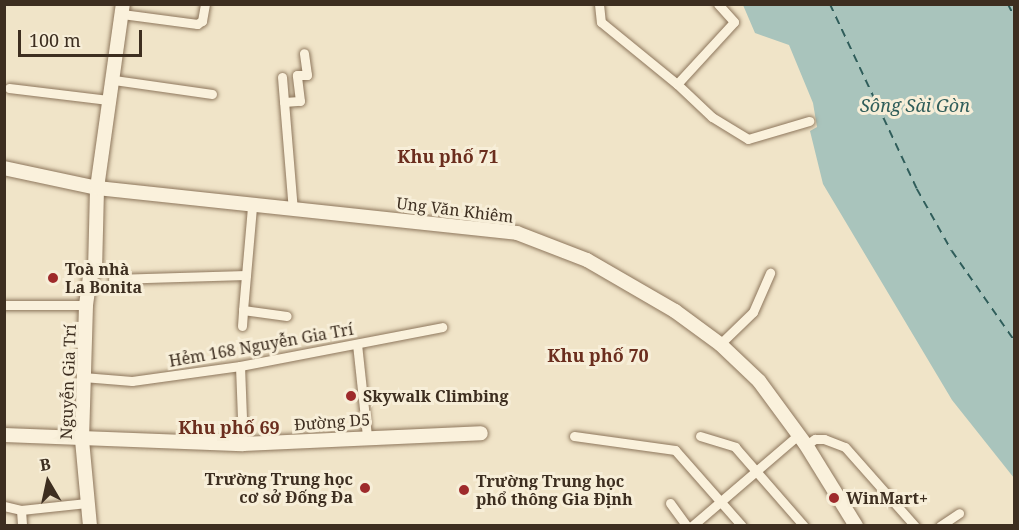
<!DOCTYPE html>
<html>
<head>
<meta charset="utf-8">
<style>
  body { margin:0 }
  #map { position:relative; width:1019px; height:530px; overflow:hidden; background:#f0e4c8; font-family:"Noto Serif",serif }
  div>[style] { position:absolute }
  [style*='--x'] { left:calc(var(--x)*1px); top:calc(var(--y)*1px); width:calc(var(--w)*1px); rotate:calc(var(--a)*1deg) }
  .water>* { inset:0; background:#a9c4bc }
  .ferry>* { height:1.5px; margin-top:-0.75px; transform-origin:0; background:repeating-linear-gradient(90deg,#2f5d5a 0 8px,transparent 0 14px) }
  .roads { filter:drop-shadow(0 0 2px #8d765c) drop-shadow(0 0 2px #8d765c) }
  .street>* { height:9px; margin:-4.5px; padding:0 4.5px; transform-origin:4.5px; border-radius:4.5px; background:#faf1dc }
  .secondary>* { height:14px; margin:-7px; padding:0 7px; transform-origin:7px; border-radius:7px; background:#faf1dc }
  .dots>* { width:16px; height:16px; translate:-50% -50%; box-sizing:border-box; border:3px solid #f7eed8; border-radius:50% }
  span { translate:-50% -50%; white-space:nowrap; text-align:center; line-height:1.15; -webkit-text-stroke:6px #f7eed8; paint-order:stroke }
  .street-label { font-size:16px; color:#3d2e20 }
  .poi-label { font-size:16px; color:#3d2e20; font-weight:700 }
  .left { translate:0 -50%; text-align:left }
  .right { translate:-100% -50%; text-align:right }
  .water-label { font-size:18px; color:#2f5d5a; font-style:italic }
  .neighbourhood-label { font-size:18px; color:#6b2e1e; font-weight:700 }
  .frame { position:absolute; inset:0; border:6px solid #3d2e20; pointer-events:none }
  .north { position:absolute; left:18px; top:452px; width:60px; height:60px; -webkit-text-stroke:4px #f7eed8; paint-order:stroke; rotate:351deg; font-size:16px; font-weight:700; line-height:24px; text-align:center; color:#3d2e20 }
  .north::after { content:''; display:block; margin:auto; width:21px; height:27px; background:#3d2e20; clip-path:polygon(50% 0,100% 100%,50% 72%,0 100%) }
  .scale { position:absolute; left:18px; top:30px; width:124px; height:27px; box-sizing:border-box; border:3px solid #3d2e20; border-top:0; padding-left:8px; font-size:18px; line-height:21px; white-space:nowrap; color:#3d2e20; -webkit-text-stroke:4px #f7eed8; paint-order:stroke }
</style>
</head>
<body>
<div id="map">
  <div class="water">
    <i style="clip-path:polygon(743px 5px,1014px 5px,1014px 478px,952px 400px,823px 184px,810px 131px,817px 127px,813px 103px,789px 45px,755px 33px)"></i>
  </div>
  <div class="ferry">
    <i style="--x:830;--y:4;--w:204;--a:64.8"></i>
    <i style="--x:917;--y:189;--w:71;--a:60.6"></i>
    <i style="--x:952;--y:251;--w:108;--a:55.1"></i>
    <i style="--x:1008;--y:4;--w:13;--a:63"></i>
  </div>
  <div class="roads">
    <div class="street">
      <i style="--x:599;--y:4;--w:18;--a:84"></i>
      <i style="--x:601;--y:22;--w:98;--a:39.2"></i>
      <i style="--x:718;--y:4;--w:24;--a:48"></i>
      <i style="--x:734;--y:22;--w:84;--a:132.6"></i>
      <i style="--x:677;--y:84;--w:48;--a:43.3"></i>
      <i style="--x:712;--y:117;--w:42;--a:31.4"></i>
      <i style="--x:748;--y:139;--w:64;--a:-16.4"></i>
      <i style="--x:122;--y:14;--w:76;--a:7.6"></i>
      <i style="--x:197;--y:24;--w:6;--a:-31"></i>
      <i style="--x:202;--y:21;--w:17;--a:-80"></i>
      <i style="--x:282;--y:77;--w:133;--a:85.3"></i>
      <i style="--x:114;--y:80;--w:99;--a:8.1"></i>
      <i style="--x:9;--y:88;--w:100;--a:6.9"></i>
      <i style="--x:284;--y:102;--w:16;--a:-4"></i>
      <i style="--x:300;--y:101;--w:26;--a:-97"></i>
      <i style="--x:297;--y:75;--w:10;--a:0"></i>
      <i style="--x:307;--y:75;--w:22;--a:-98"></i>
      <i style="--x:252;--y:207;--w:103;--a:95"></i>
      <i style="--x:243;--y:310;--w:44;--a:7.8"></i>
      <i style="--x:113;--y:279;--w:133;--a:-1.7"></i>
      <i style="--x:4;--y:305;--w:82;--a:0"></i>
      <i style="--x:242;--y:326;--w:16;--a:-86"></i>
      <i style="--x:357;--y:344;--w:93;--a:83.8"></i>
      <i style="--x:720;--y:344;--w:46;--a:-44.1"></i>
      <i style="--x:753;--y:312;--w:43;--a:-66.4"></i>
      <i style="--x:240;--y:366;--w:78;--a:87.8"></i>
      <i style="--x:83;--y:377;--w:49;--a:4.7"></i>
      <i style="--x:132;--y:381;--w:109;--a:-7.9"></i>
      <i style="--x:240;--y:366;--w:206;--a:-10.9"></i>
      <i style="--x:574;--y:436;--w:102;--a:7.9"></i>
      <i style="--x:675;--y:450;--w:101;--a:48.6"></i>
      <i style="--x:700;--y:436;--w:37;--a:17"></i>
      <i style="--x:735;--y:447;--w:105;--a:48.9"></i>
      <i style="--x:806;--y:445;--w:11;--a:-34"></i>
      <i style="--x:815;--y:439;--w:9;--a:0"></i>
      <i style="--x:824;--y:439;--w:22;--a:21"></i>
      <i style="--x:845;--y:447;--w:106;--a:48.5"></i>
      <i style="--x:670;--y:503;--w:29;--a:54"></i>
      <i style="--x:4;--y:506;--w:17;--a:13"></i>
      <i style="--x:21;--y:510;--w:66;--a:-6.1"></i>
      <i style="--x:21;--y:510;--w:16;--a:86"></i>
      <i style="--x:692;--y:526;--w:140;--a:-40.6"></i>
      <i style="--x:940;--y:526;--w:23;--a:-34"></i>
    </div>
    <div class="secondary">
      <i style="--x:4;--y:168;--w:95;--a:12.1"></i>
      <i style="--x:97;--y:188;--w:422;--a:6.1"></i>
      <i style="--x:517;--y:233;--w:75;--a:21.1"></i>
      <i style="--x:587;--y:260;--w:102;--a:30.1"></i>
      <i style="--x:675;--y:311;--w:56;--a:36.3"></i>
      <i style="--x:720;--y:344;--w:54;--a:43.5"></i>
      <i style="--x:759;--y:381;--w:79;--a:53.7"></i>
      <i style="--x:806;--y:445;--w:95;--a:58.3"></i>
      <i style="--x:4;--y:435;--w:239;--a:2.2"></i>
      <i style="--x:243;--y:444;--w:238;--a:-2.6"></i>
      <i style="--x:90;--y:526;--w:86;--a:-95.3"></i>
      <i style="--x:82;--y:440;--w:135;--a:-88.3"></i>
      <i style="--x:86;--y:305;--w:30;--a:-82"></i>
      <i style="--x:90;--y:275;--w:6;--a:-39"></i>
      <i style="--x:95;--y:271;--w:83;--a:-88.6"></i>
      <i style="--x:97;--y:188;--w:186;--a:-82"></i>
    </div>
  </div>
  <div class="dots">
    <i style="left:53px;top:278px;background:#9e2a2b"></i>
    <i style="left:351px;top:396px;background:#9e2a2b"></i>
    <i style="left:365px;top:488px;background:#9e2a2b"></i>
    <i style="left:464px;top:490px;background:#9e2a2b"></i>
    <i style="left:834px;top:498px;background:#9e2a2b"></i>
  </div>
  <div class="street-label">
    <span style="left:455px;top:210px;rotate:7deg">Ung Văn Khiêm</span>
    <span style="left:261px;top:345px;rotate:-10deg">Hẻm 168 Nguyễn Gia Trí</span>
    <span style="left:68px;top:382px;rotate:-88deg">Nguyễn Gia Trí</span>
    <span style="left:332px;top:422px;rotate:-4deg">Đường D5</span>
  </div>
  <div class="poi-label">
    <span class="left" style="left:65px;top:278px">Toà nhà<br>La Bonita</span>
    <span class="left" style="left:363px;top:396px">Skywalk Climbing</span>
    <span class="right" style="left:353px;top:488px">Trường Trung học<br>cơ sở Đống Đa</span>
    <span class="left" style="left:476px;top:490px">Trường Trung học<br>phổ thông Gia Định</span>
    <span class="left" style="left:846px;top:498px">WinMart+</span>
  </div>
  <div class="water-label">
    <span style="left:915px;top:105px">Sông Sài Gòn</span>
  </div>
  <div class="neighbourhood-label">
    <span style="left:448px;top:156px">Khu phố 71</span>
    <span style="left:598px;top:355px">Khu phố 70</span>
    <span style="left:229px;top:427px">Khu phố 69</span>
  </div>
  <div class="frame"></div>
  <div class="north">B</div>
  <div class="scale">100 m</div>
</div>
</body>
</html>
